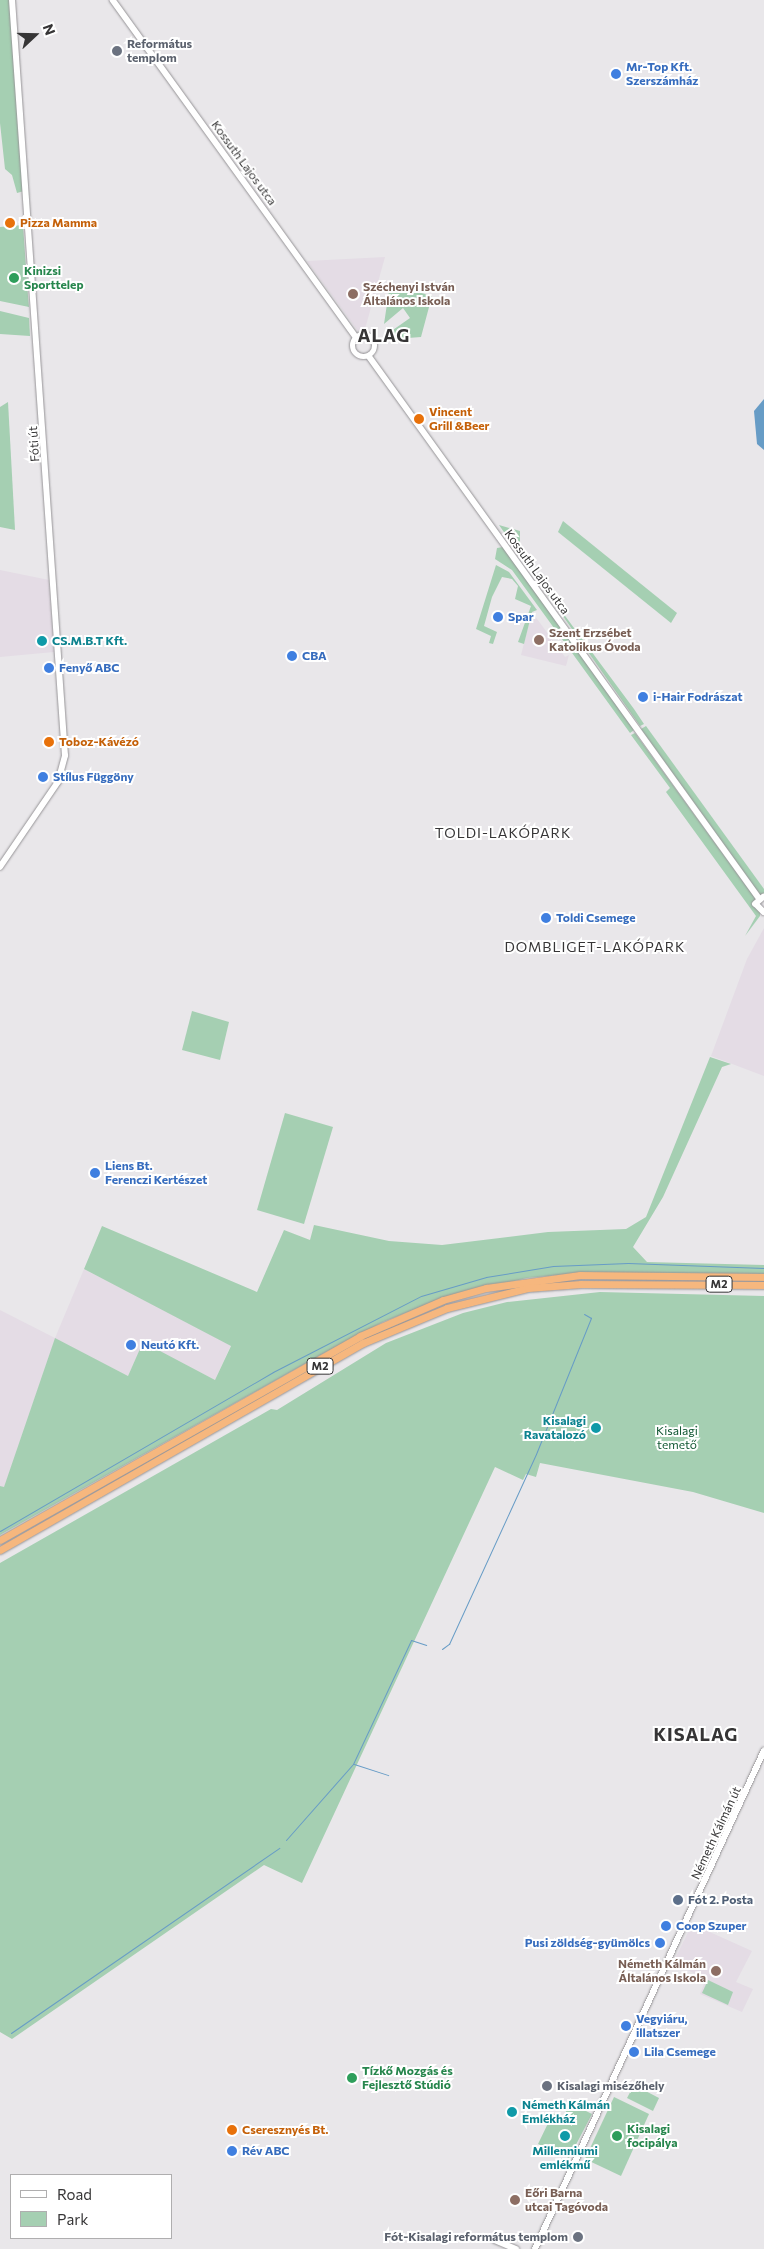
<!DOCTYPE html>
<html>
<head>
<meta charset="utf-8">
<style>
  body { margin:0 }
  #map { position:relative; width:764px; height:2249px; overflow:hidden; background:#e9e7ea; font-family:Commissioner,sans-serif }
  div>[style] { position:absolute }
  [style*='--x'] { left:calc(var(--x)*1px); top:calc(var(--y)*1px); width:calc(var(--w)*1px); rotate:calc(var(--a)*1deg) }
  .built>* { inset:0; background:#e4dce5 }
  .green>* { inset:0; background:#a5cfb2 }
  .water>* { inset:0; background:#679cc6 }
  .stream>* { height:1px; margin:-0.5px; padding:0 0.5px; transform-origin:0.5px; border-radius:0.5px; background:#679cc6 }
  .roads { filter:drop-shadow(0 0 1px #969497) drop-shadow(0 0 1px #969497) }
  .secondary>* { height:5.5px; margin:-2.75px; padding:0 2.75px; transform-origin:2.75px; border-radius:2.75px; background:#fff }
  .secondary>.ring { margin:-2.75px; padding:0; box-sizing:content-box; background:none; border:5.5px solid #fff; border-radius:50% }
  .highway>* { height:7px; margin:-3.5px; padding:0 3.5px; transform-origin:3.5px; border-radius:3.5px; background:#f6b77e }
  .dots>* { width:14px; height:14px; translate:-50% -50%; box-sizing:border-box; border:2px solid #fff; border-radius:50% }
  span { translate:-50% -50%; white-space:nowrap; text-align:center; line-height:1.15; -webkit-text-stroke:4px #fff; paint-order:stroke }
  .shield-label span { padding:1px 4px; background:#fff; border:1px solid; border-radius:4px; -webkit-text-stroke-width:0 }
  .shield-label { font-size:11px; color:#363536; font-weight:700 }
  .worship-label { font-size:12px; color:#5b616d; font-weight:700 }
  .left { translate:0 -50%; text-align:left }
  .right { translate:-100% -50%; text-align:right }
  .shop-label { font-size:12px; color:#366cbe; font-weight:700 }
  .street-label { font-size:12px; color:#363536 }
  .food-label { font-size:12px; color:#c56008; font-weight:700 }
  .leisure-label { font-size:12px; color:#27864d; font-weight:700 }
  .education-label { font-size:12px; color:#785e54; font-weight:700 }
  .culture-label { font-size:12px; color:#0d838f; font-weight:700 }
  .park-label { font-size:12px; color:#105632 }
  .service-label { font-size:12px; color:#4e5e75; font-weight:700 }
  .neighbourhood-label { font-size:14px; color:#363536; letter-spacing:1px }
  .district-label { font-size:18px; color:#363536; font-weight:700; letter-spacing:1px }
  .legend { position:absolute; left:10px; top:2174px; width:162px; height:65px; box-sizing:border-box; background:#fff; border:1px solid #afaeaf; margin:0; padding:6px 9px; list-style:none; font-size:15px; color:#363536 }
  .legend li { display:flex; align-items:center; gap:10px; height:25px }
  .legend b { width:25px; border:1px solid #afaeaf }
  .north { position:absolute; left:10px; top:10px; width:50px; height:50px; -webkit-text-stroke:4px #fff; paint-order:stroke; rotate:69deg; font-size:14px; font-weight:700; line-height:20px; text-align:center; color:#363536 }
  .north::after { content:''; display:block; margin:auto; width:18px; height:22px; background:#363536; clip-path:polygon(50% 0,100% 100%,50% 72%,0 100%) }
</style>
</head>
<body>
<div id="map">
  <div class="built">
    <i style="clip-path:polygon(385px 257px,365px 329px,358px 331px,307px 261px)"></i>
    <i style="clip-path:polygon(0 570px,49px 580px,54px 652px,0 657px)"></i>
    <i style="clip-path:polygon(532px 612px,565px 657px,569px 655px,566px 666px,521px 655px)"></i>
    <i style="clip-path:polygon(764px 928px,764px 1076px,711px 1056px,747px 959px)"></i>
    <i style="clip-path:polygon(84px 1269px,231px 1345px,215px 1380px,143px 1343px,128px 1376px,55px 1339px,4px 1488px,0 1486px,0 1310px,55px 1338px)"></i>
    <i style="clip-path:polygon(692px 1924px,752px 1951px,736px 1982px,753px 1989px,742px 2012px,700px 1994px,706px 1979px,673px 1963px)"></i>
  </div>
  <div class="green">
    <i style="clip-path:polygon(0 0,10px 0,24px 191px,17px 193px,12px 175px,5px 169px,0 123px)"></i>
    <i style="clip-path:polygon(23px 225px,28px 296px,29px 307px,0 301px,0 227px)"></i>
    <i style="clip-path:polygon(390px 284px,432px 296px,421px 337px,395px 339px,390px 332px,410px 318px,403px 308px,384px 324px)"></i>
    <i style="clip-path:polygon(0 311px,29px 318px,30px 336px,0 334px)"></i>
    <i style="clip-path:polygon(8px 402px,15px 530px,0 527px,0 407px)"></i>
    <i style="clip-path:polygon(563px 521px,677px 613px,671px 623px,558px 532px)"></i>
    <i style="clip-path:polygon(499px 525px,520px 531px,520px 555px,634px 709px,644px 724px,640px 726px)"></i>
    <i style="clip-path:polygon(503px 547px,634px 730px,630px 733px,512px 570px,495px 559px,497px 548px)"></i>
    <i style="clip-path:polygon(496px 565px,509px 572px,537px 610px,532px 612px,524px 644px,518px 642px,531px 606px,515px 599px,518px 586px,512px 579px,502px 577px,492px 597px,484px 626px,497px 632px,493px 644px,489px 643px,491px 636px,476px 629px)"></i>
    <i style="clip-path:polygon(646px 726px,764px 889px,764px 900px,641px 729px)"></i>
    <i style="clip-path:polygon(635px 733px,760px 905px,760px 916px,745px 936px,756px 916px,666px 792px,670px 788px,631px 735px)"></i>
    <i style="clip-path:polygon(192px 1011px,229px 1022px,220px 1060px,182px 1050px)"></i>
    <i style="clip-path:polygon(710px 1057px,731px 1064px,722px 1067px,663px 1197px,633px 1247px,647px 1262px,764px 1265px,764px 1274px,580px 1273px,527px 1278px,443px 1298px,383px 1322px,326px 1352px,0 1535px,0 1486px,4px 1487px,55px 1338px,128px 1376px,143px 1342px,215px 1380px,231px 1346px,84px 1269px,102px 1226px,257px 1292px,284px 1230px,310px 1240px,314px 1225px,389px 1241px,442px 1245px,548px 1232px,626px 1229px,646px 1217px)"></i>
    <i style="clip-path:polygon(285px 1113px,333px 1127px,304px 1224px,257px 1210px)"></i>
    <i style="clip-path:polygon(600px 1292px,764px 1296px,764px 1513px,693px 1492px,540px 1463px,536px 1477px,526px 1474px,523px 1480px,495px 1467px,302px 1883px,264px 1865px,12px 2039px,0 2032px,0 1563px,271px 1409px,277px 1410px,386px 1343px,463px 1313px,507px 1302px)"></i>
    <i style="clip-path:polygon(708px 1980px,733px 1992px,728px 2005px,702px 1993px)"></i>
    <i style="clip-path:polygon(634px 2085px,659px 2098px,653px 2111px,627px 2098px)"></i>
    <i style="clip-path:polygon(614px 2097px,649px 2114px,621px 2176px,585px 2159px)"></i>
    <i style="clip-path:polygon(570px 2103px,592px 2114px,569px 2158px,538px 2144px,553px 2113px,563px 2118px)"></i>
  </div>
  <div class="water">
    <i style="clip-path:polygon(764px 399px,764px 450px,757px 444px,754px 411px)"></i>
  </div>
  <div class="stream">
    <i style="--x:0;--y:1531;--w:316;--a:-30.2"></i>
    <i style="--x:273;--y:1372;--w:166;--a:-27.2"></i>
    <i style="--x:421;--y:1296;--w:68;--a:-16.3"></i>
    <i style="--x:486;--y:1277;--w:68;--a:-9.3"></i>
    <i style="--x:553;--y:1266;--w:75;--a:-2.3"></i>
    <i style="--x:628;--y:1263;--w:136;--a:2.1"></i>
    <i style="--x:442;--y:1649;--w:9;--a:-36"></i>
    <i style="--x:449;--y:1644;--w:209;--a:-65.4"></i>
    <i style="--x:536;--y:1454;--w:147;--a:-68"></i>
    <i style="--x:591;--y:1318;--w:8;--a:-150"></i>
    <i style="--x:354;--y:1764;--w:36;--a:18"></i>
    <i style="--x:286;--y:1840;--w:101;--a:-48.6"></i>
    <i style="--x:353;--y:1764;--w:137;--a:-64.9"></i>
    <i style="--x:411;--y:1640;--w:16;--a:18"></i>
    <i style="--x:11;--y:2033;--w:326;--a:-34.6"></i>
  </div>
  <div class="roads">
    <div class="secondary">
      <i style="--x:113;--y:0;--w:417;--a:54.2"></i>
      <i class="ring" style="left:353px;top:335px;width:16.5px;height:16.5px"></i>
      <i style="--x:369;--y:356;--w:668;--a:54.26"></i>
      <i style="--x:0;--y:867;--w:103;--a:-55.7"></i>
      <i style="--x:58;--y:782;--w:27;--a:-75"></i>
      <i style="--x:65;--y:756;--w:758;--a:-94.01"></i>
      <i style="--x:764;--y:897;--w:11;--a:139"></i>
      <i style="--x:756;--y:904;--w:11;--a:45"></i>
      <i style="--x:495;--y:2240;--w:23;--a:23"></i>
      <i style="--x:535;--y:2249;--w:548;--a:-65.31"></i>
    </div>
    <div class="highway">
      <i style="--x:0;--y:1540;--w:414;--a:-29.5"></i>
      <i style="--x:360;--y:1336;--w:90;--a:-23.4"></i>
      <i style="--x:443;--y:1300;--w:45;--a:-15.6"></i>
      <i style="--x:486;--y:1288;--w:95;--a:-7.9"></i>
      <i style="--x:580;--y:1275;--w:184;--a:0.6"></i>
      <i style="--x:0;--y:1550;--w:418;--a:-29.7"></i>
      <i style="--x:363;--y:1343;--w:91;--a:-22.6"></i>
      <i style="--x:447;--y:1308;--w:83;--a:-13.9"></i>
      <i style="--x:528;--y:1288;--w:53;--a:-4.3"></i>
      <i style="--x:581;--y:1284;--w:183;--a:0.3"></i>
    </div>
  </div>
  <div class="dots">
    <i style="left:117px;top:51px;background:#6b7280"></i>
    <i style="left:616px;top:74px;background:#3f7fe0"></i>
    <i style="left:10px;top:223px;background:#e8710a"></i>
    <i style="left:14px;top:278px;background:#2e9e5b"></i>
    <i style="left:353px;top:294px;background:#8d6e63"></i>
    <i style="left:419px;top:419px;background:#e8710a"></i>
    <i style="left:498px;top:617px;background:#3f7fe0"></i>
    <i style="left:539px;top:640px;background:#8d6e63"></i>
    <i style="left:42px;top:641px;background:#0f9aa8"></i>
    <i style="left:292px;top:656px;background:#3f7fe0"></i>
    <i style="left:49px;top:668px;background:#3f7fe0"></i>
    <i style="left:643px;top:697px;background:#3f7fe0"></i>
    <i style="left:49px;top:742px;background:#e8710a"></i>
    <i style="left:43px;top:777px;background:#3f7fe0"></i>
    <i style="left:546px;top:918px;background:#3f7fe0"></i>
    <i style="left:95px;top:1173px;background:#3f7fe0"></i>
    <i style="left:131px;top:1345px;background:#3f7fe0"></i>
    <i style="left:596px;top:1428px;background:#0f9aa8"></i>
    <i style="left:678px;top:1900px;background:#5c6f8a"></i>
    <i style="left:666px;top:1926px;background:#3f7fe0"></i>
    <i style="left:660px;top:1943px;background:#3f7fe0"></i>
    <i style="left:716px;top:1971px;background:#8d6e63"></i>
    <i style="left:626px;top:2026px;background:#3f7fe0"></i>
    <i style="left:634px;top:2052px;background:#3f7fe0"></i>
    <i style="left:352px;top:2078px;background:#2e9e5b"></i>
    <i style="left:547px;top:2086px;background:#6b7280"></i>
    <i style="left:512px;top:2112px;background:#0f9aa8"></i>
    <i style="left:232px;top:2130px;background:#e8710a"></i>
    <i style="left:565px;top:2136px;background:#0f9aa8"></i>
    <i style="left:617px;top:2136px;background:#2e9e5b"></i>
    <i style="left:232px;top:2151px;background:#3f7fe0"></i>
    <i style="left:515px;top:2200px;background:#8d6e63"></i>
    <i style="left:578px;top:2237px;background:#6b7280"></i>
  </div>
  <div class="shield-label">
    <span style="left:719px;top:1284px">M2</span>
    <span style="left:320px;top:1366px">M2</span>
  </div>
  <div class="worship-label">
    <span class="left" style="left:127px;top:51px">Református<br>templom</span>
    <span class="left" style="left:557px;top:2086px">Kisalagi misézőhely</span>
    <span class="right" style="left:568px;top:2237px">Fót-Kisalagi református templom</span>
  </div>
  <div class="shop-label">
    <span class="left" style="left:626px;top:74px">Mr-Top Kft.<br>Szerszámház</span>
    <span class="left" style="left:508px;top:617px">Spar</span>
    <span class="left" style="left:302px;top:656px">CBA</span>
    <span class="left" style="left:59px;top:668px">Fenyő ABC</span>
    <span class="left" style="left:653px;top:697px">i-Hair Fodrászat</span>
    <span class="left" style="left:53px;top:777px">Stílus Függöny</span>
    <span class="left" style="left:556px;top:918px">Toldi Csemege</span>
    <span class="left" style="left:105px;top:1173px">Liens Bt.<br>Ferenczi Kertészet</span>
    <span class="left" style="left:141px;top:1345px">Neutó Kft.</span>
    <span class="left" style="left:676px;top:1926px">Coop Szuper</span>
    <span class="right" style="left:650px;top:1943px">Pusi zöldség-gyümölcs</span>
    <span class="left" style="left:636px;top:2026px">Vegyiáru,<br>illatszer</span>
    <span class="left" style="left:644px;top:2052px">Lila Csemege</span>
    <span class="left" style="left:242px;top:2151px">Rév ABC</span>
  </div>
  <div class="street-label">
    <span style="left:244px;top:163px;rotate:54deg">Kossuth Lajos utca</span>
    <span style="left:34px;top:444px;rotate:-94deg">Fóti út</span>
    <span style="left:537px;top:572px;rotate:54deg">Kossuth Lajos utca</span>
    <span style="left:716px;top:1833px;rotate:-65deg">Németh Kálmán út</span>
  </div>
  <div class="food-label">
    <span class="left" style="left:20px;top:223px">Pizza Mamma</span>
    <span class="left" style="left:429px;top:419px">Vincent<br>Grill &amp;Beer</span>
    <span class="left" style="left:59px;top:742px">Toboz-Kávézó</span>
    <span class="left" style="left:242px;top:2130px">Cseresznyés Bt.</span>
  </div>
  <div class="leisure-label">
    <span class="left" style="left:24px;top:278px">Kinizsi<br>Sporttelep</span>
    <span class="left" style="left:362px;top:2078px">Tízkő Mozgás és<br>Fejlesztő Stúdió</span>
    <span class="left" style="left:627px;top:2136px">Kisalagi<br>focipálya</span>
  </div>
  <div class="education-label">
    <span class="left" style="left:363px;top:294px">Széchenyi István<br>Általános Iskola</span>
    <span class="left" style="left:549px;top:640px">Szent Erzsébet<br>Katolikus Óvoda</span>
    <span class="right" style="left:706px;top:1971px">Németh Kálmán<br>Általános Iskola</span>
    <span class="left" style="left:525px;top:2200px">Eőri Barna<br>utcai Tagóvoda</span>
  </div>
  <div class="culture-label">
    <span class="left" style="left:52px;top:641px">CS.M.B.T Kft.</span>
    <span class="right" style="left:586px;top:1428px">Kisalagi<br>Ravatalozó</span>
    <span class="left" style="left:522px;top:2112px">Németh Kálmán<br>Emlékház</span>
    <span style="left:565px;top:2158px">Millenniumi<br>emlékmű</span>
  </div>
  <div class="park-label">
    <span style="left:677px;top:1438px">Kisalagi<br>temető</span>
  </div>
  <div class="service-label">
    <span class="left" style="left:688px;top:1900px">Fót 2. Posta</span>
  </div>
  <div class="neighbourhood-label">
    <span style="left:503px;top:833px">TOLDI-LAKÓPARK</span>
    <span style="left:595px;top:947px">DOMBLIGET-LAKÓPARK</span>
  </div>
  <div class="district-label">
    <span style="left:384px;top:335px">ALAG</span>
    <span style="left:696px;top:1734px">KISALAG</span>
  </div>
  <ul class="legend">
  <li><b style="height:6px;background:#fff"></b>Road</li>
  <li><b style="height:14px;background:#a5cfb2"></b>Park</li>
  </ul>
  <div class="north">N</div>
</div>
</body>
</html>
